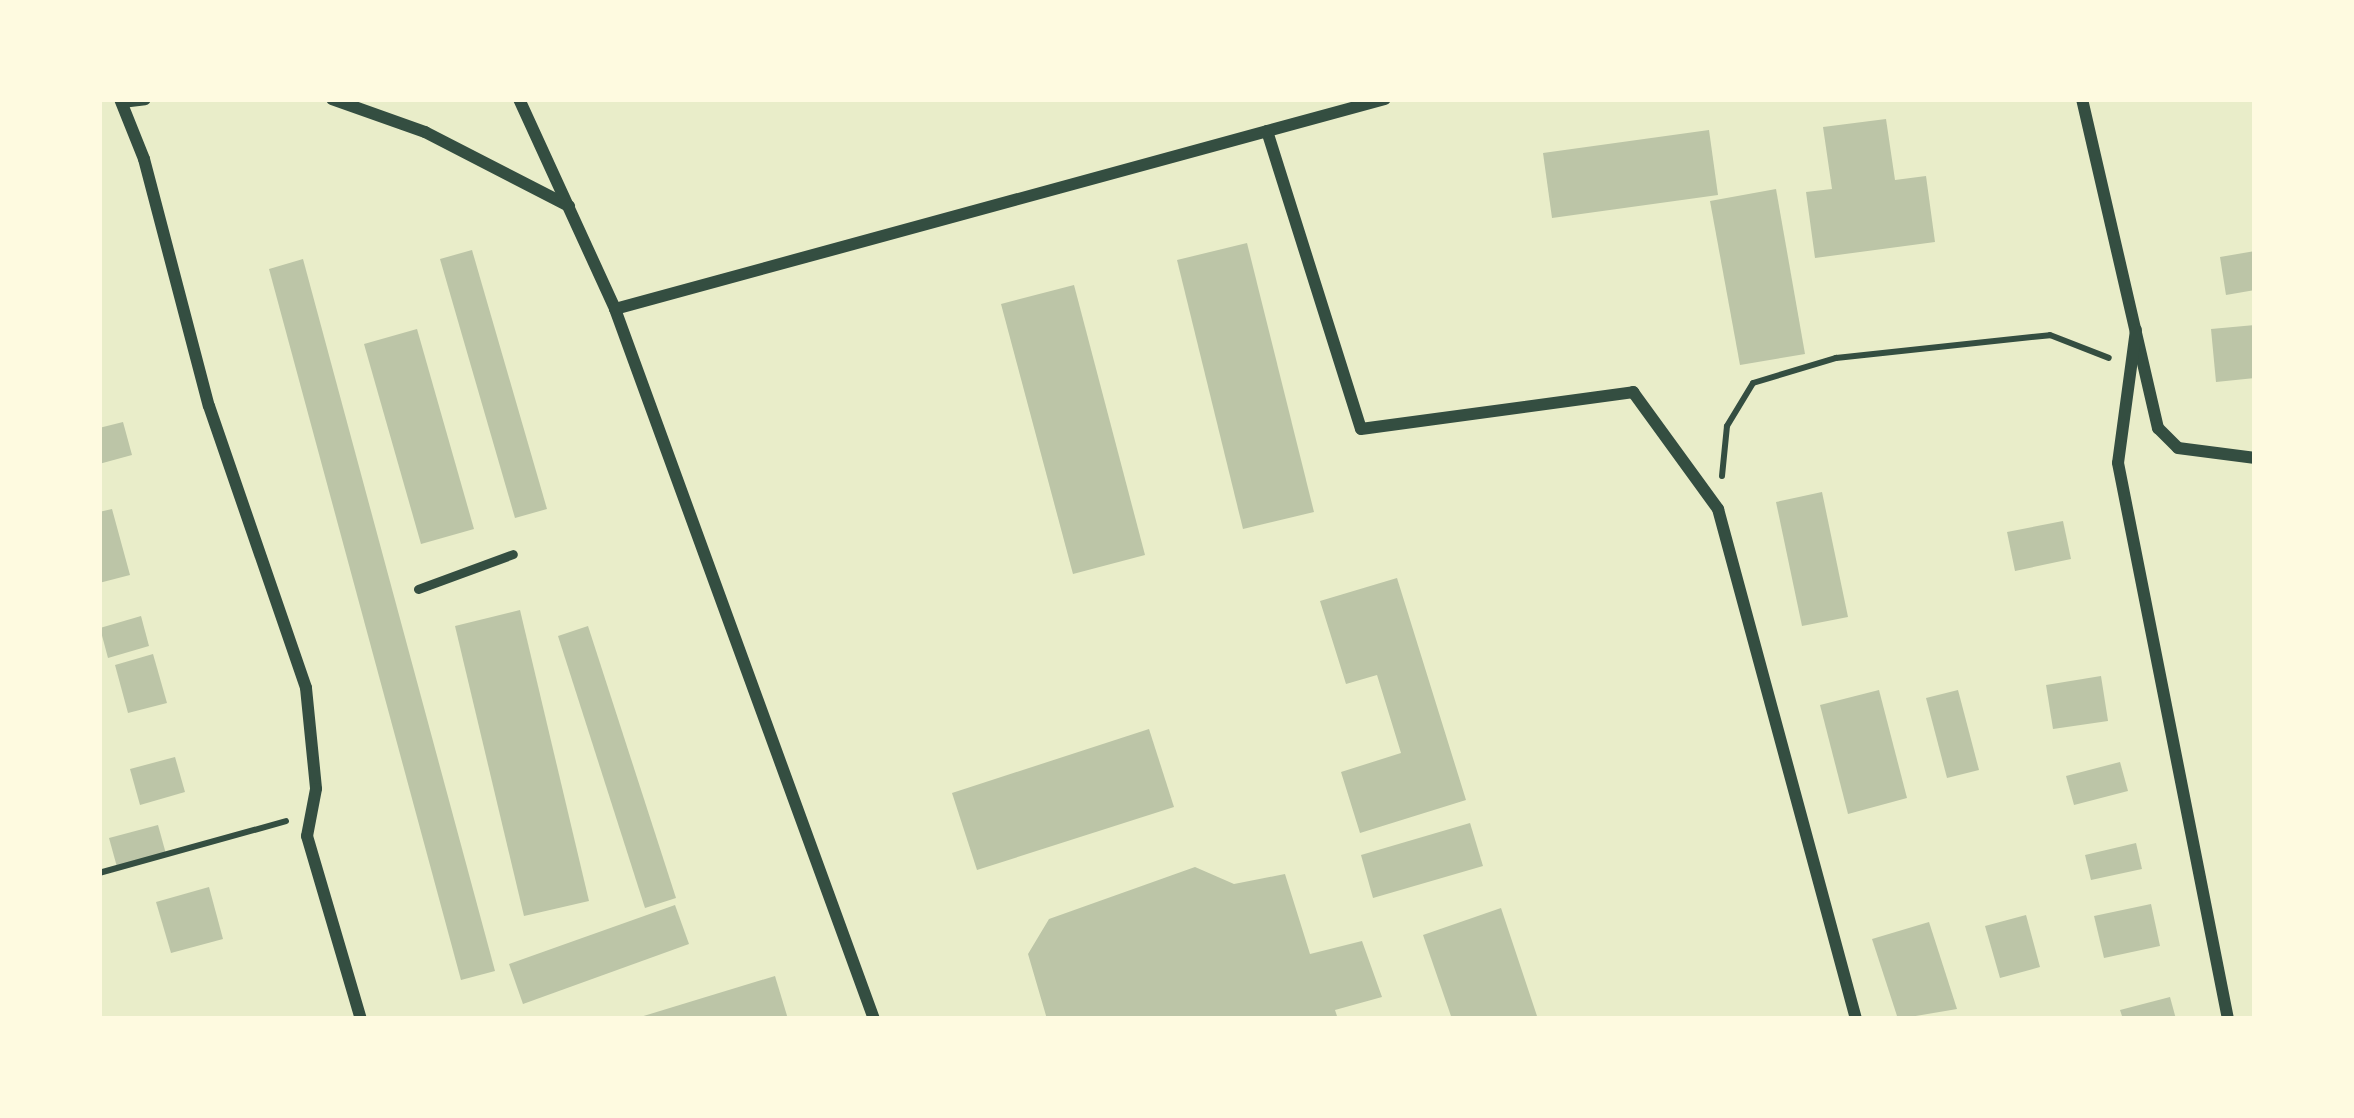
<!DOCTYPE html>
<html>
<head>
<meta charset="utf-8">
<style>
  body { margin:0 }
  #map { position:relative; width:2354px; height:1118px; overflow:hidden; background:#e9edc9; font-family:"DejaVu Sans",sans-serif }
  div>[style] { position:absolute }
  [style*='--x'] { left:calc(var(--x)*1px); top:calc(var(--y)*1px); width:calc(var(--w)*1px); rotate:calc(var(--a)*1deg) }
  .building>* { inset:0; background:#bcc5a7 }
  .path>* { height:6px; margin:-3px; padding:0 3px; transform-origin:3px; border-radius:3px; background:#344e41 }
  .service>* { height:9px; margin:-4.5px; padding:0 4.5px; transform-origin:4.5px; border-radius:4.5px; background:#344e41 }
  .minor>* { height:12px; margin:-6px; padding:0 6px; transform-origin:6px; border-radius:6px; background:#344e41 }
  span { translate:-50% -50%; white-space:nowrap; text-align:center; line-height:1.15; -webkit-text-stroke:12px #fefae0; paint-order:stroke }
  .frame { position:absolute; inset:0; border:102px solid #fefae0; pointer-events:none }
</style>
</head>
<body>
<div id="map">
  <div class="building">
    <i style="clip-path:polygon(1886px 119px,1895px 180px,1926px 176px,1935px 242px,1815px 258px,1806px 192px,1832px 189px,1823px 127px)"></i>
    <i style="clip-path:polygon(1709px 130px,1718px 195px,1552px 218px,1543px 153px)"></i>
    <i style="clip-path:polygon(1776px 189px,1805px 354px,1740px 365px,1710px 201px)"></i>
    <i style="clip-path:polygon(1247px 243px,1314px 512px,1243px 529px,1177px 260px)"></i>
    <i style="clip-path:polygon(472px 250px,547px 509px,515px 518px,440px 259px)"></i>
    <i style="clip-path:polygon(2255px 251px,2255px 290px,2226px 295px,2220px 257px)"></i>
    <i style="clip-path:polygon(303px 259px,495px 971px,461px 980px,269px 269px)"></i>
    <i style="clip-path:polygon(1074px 285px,1145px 555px,1073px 574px,1001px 304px)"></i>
    <i style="clip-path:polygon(2255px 325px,2255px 378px,2216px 382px,2211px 329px)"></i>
    <i style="clip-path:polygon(417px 329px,474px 529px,421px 544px,364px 344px)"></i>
    <i style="clip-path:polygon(123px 422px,132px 455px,99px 464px,99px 428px)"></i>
    <i style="clip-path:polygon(1822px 492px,1848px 617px,1802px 626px,1776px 502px)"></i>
    <i style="clip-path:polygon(112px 509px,130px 575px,99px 583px,99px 512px)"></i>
    <i style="clip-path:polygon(2063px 521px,2071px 559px,2015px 571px,2007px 532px)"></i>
    <i style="clip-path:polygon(1397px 578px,1466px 800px,1360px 833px,1341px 772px,1401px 753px,1377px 675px,1346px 684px,1320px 601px)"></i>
    <i style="clip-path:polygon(520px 610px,589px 901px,524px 916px,455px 626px)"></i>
    <i style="clip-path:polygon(141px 616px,149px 646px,108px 658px,100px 628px)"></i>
    <i style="clip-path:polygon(588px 626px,676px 898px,645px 908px,558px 636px)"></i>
    <i style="clip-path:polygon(153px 654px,167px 703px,128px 713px,115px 665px)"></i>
    <i style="clip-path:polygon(2101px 676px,2108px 721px,2053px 729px,2046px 685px)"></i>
    <i style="clip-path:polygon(1879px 690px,1907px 798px,1848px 814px,1820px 705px)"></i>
    <i style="clip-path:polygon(1958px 690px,1979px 770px,1947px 778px,1926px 698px)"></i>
    <i style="clip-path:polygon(1149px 729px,1174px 807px,977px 870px,952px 793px)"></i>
    <i style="clip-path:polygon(175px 757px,185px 792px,140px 805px,130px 769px)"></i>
    <i style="clip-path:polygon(2120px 762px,2128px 791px,2074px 805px,2066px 776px)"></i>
    <i style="clip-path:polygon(1470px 823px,1483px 866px,1373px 898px,1361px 855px)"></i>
    <i style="clip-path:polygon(158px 825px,166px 854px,117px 867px,109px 838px)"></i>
    <i style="clip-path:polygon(2136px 843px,2142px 869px,2091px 880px,2085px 855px)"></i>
    <i style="clip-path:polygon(1195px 867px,1234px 884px,1285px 874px,1310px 954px,1362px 941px,1382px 997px,1335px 1010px,1338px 1019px,1047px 1019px,1028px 954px,1049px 919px)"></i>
    <i style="clip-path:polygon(209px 887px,223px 939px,171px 953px,156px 902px)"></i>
    <i style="clip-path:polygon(2151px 904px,2160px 946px,2104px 958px,2094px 916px)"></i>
    <i style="clip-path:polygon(675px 905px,689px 944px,523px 1004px,509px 964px)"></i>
    <i style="clip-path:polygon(1501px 908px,1538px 1019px,1452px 1019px,1423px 935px)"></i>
    <i style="clip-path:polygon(2026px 915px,2040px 967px,2000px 978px,1985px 926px)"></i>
    <i style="clip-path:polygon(1929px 922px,1957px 1009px,1898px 1019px,1872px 939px)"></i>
    <i style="clip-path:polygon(775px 976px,788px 1019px,637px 1019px,637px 1018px)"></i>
    <i style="clip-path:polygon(2170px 997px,2176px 1019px,2123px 1019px,2120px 1010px)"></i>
  </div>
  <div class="path">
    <i style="--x:1722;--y:476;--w:50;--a:-84.3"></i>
    <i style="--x:1727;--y:426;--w:50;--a:-58.8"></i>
    <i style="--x:1753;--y:383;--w:87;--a:-16.8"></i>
    <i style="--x:1836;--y:358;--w:215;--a:-6.1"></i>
    <i style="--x:2050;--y:335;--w:63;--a:21.3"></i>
    <i style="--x:99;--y:873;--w:194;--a:-15.5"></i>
  </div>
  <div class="service">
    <i style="--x:418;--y:589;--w:101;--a:-20.2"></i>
  </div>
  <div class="minor">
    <i style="--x:120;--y:99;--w:65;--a:68.2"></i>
    <i style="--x:144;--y:159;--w:255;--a:75.3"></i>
    <i style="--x:209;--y:406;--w:298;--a:71"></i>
    <i style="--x:306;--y:688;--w:101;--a:84.3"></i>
    <i style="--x:316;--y:789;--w:48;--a:100.8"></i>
    <i style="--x:307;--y:836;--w:191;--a:73.6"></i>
    <i style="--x:332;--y:99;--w:99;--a:19.5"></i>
    <i style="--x:425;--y:132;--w:162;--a:27.2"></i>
    <i style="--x:519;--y:99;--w:231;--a:65.4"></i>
    <i style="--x:615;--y:309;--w:756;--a:69.96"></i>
    <i style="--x:2082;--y:99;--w:338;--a:77"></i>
    <i style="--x:2158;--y:428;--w:28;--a:45"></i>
    <i style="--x:2178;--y:448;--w:78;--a:7.4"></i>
    <i style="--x:122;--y:102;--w:23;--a:-7"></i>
    <i style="--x:1267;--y:131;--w:312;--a:72.5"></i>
    <i style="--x:1361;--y:429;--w:275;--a:-7.7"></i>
    <i style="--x:1633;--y:392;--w:145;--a:54"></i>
    <i style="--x:1718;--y:509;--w:528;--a:74.86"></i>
    <i style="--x:615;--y:309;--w:798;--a:-15.26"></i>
    <i style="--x:2136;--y:330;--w:134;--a:97.7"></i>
    <i style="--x:2118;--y:463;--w:567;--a:78.81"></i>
  </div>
  <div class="frame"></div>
</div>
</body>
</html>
